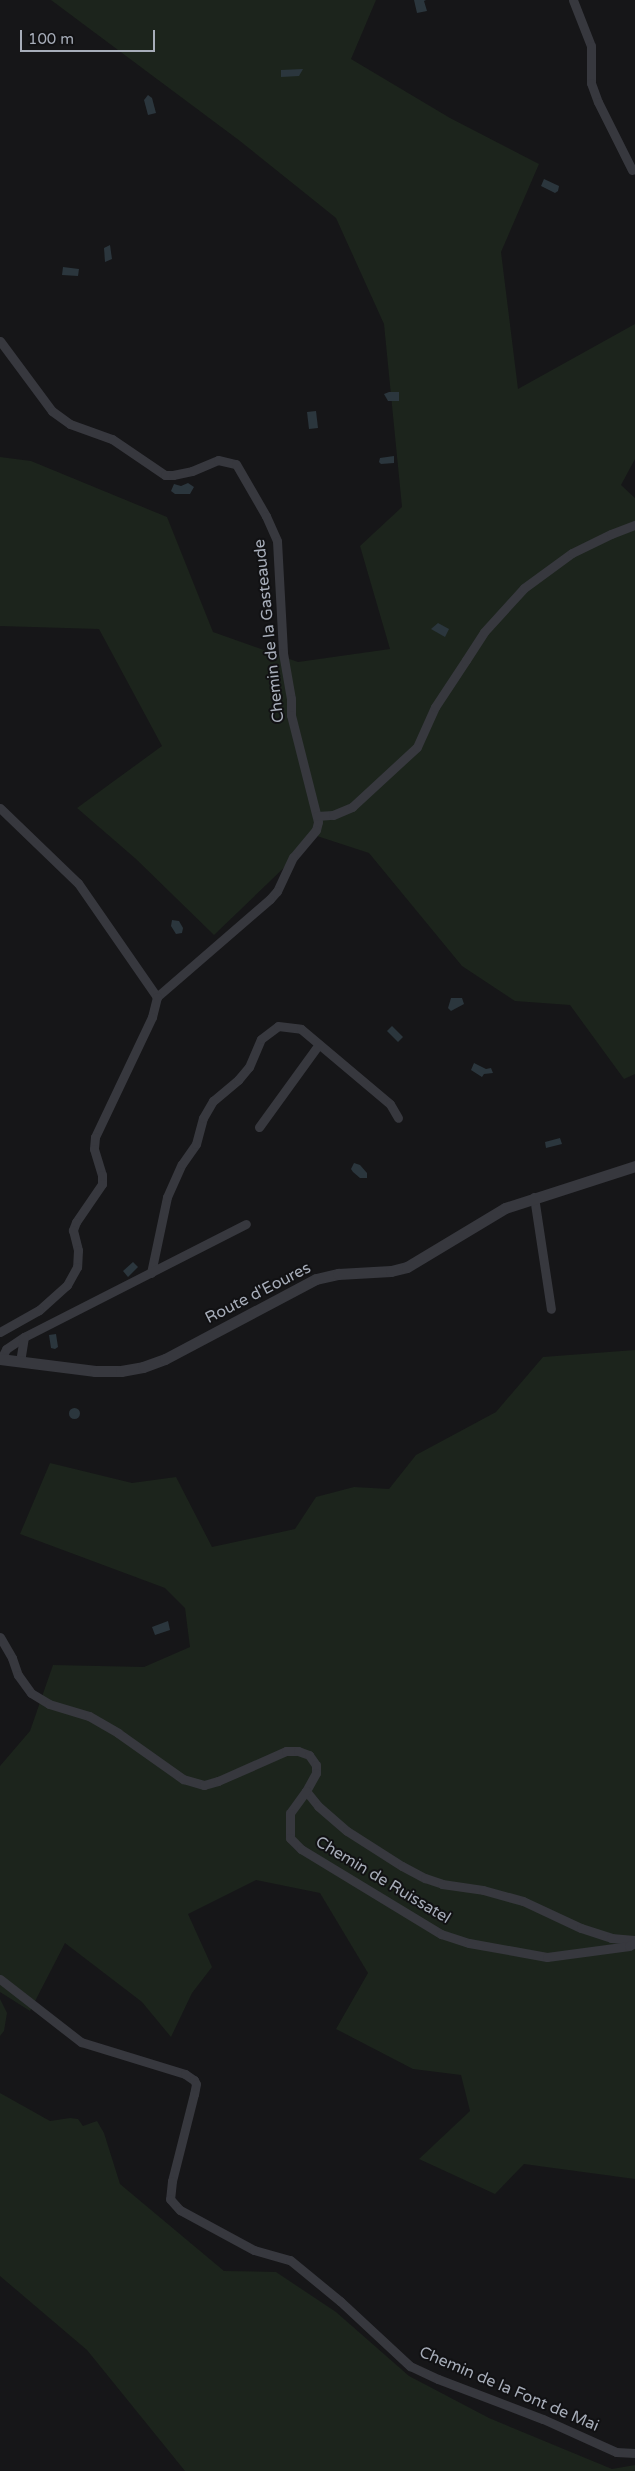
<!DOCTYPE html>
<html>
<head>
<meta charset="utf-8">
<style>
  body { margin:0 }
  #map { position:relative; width:635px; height:2471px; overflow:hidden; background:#161618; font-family:"Varela Round",sans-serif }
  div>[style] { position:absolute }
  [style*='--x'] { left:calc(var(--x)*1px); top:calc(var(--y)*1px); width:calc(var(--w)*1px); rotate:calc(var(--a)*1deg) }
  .green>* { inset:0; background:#1c241c }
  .water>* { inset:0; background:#2b363d }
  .round { border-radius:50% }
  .minor>* { height:9px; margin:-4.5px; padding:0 4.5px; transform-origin:4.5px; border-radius:4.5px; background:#37383e }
  .tertiary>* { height:11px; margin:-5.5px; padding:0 5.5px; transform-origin:5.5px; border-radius:5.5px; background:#37383e }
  span { translate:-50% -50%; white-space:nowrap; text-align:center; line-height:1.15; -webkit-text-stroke:4px #111113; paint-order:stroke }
  .street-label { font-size:16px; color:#a7adb9 }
  .scale { position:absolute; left:20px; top:30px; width:135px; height:22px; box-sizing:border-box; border:2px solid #a7adb9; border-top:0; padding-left:6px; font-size:15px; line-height:18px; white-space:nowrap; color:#a7adb9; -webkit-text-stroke:4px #111113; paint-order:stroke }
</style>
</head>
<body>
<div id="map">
  <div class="green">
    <i style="clip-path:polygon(51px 0,376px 0,351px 59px,450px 118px,539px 164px,501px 252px,518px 389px,635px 324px,635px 459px,621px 485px,635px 498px,635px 1074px,624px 1079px,570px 1005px,515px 1001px,462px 966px,369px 853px,317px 836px,214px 935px,136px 859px,77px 808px,162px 746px,99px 629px,0 626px,0 457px,31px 461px,167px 517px,213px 632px,298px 662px,390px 649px,360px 546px,402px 507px,384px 324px,336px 218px,240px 141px)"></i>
    <i style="clip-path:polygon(635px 1350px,635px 2179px,524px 2164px,495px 2194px,419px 2159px,470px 2111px,461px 2075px,413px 2069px,336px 2029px,368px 1973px,320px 1893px,256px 1880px,188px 1914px,212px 1967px,192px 1993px,171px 2037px,142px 2002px,65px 1943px,30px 2011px,0 1992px,0 1766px,30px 1731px,53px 1665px,144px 1667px,190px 1647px,185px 1608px,165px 1588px,20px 1534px,50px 1463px,132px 1483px,176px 1477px,212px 1547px,295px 1529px,316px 1497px,354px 1487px,389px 1489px,416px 1455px,496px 1412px,543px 1357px)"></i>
    <i style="clip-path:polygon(0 1999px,7px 2013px,4px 2031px,0 2036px)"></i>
    <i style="clip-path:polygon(0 2093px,50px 2121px,70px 2118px,78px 2119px,83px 2126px,97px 2121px,104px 2133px,120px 2184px,224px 2271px,276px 2272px,336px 2312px,409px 2376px,489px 2418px,612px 2469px,635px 2465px,635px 2471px,185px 2471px,87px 2350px,0 2276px)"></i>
  </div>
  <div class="water">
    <i style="clip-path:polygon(414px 0,426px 0,424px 1px,427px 11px,417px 13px)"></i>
    <i style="clip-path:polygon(303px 69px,299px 76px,281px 77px,281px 70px)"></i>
    <i style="clip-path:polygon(148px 95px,152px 98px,156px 113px,148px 115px,144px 100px)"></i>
    <i style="clip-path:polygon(544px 179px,559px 186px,558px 191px,555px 193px,541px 186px)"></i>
    <i style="clip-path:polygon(110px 245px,112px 259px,105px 262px,104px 248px)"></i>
    <i style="clip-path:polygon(63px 267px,79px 269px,78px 276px,62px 275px)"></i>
    <i style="clip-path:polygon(389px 392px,399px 392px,399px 401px,388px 401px,384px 394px)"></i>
    <i style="clip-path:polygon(316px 411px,318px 428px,309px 429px,307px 412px)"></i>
    <i style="clip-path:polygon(394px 456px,394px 463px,381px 464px,379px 462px,380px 458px)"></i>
    <i style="clip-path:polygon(188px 483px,194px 487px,190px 494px,175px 494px,171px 491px,174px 484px,181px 486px)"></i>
    <i style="clip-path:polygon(438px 623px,449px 629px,445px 637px,431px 629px)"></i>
    <i style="clip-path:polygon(172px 920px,179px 921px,183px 928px,182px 933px,176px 934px,171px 926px)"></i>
    <i style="clip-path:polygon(451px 998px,462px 998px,464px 1004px,451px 1011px,448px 1008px)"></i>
    <i style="clip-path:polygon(392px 1026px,403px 1037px,398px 1042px,387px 1031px)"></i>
    <i style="clip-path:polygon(474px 1063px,486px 1069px,491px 1068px,493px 1073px,484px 1074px,482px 1077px,471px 1070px)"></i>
    <i style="clip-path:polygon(560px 1138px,562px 1144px,546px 1148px,545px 1142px)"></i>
    <i style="clip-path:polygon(354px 1163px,360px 1165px,367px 1173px,367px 1178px,360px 1178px,353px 1172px,351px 1169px)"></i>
    <i style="clip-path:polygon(133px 1262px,138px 1267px,128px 1277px,123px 1271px)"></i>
    <i style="clip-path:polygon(56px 1334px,58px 1347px,55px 1349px,51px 1348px,49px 1335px)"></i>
    <i class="round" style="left:68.5px;top:1407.5px;width:11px;height:11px"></i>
    <i style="clip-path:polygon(168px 1621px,170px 1630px,155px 1635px,152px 1627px)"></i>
  </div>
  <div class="minor">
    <i style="--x:573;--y:0;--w:49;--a:68.6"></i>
    <i style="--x:591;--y:46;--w:37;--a:90"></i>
    <i style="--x:591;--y:83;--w:20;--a:70"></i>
    <i style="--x:598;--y:102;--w:76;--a:63.4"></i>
    <i style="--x:0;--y:341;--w:87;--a:53.4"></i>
    <i style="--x:52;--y:411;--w:22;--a:36"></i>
    <i style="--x:70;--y:424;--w:45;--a:19.7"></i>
    <i style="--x:112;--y:439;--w:64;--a:34.2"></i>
    <i style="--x:165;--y:475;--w:8;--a:0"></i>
    <i style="--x:173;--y:475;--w:19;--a:-12"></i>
    <i style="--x:192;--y:471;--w:28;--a:-23"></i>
    <i style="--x:218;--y:460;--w:18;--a:13"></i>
    <i style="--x:236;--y:464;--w:60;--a:60"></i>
    <i style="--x:266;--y:516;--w:27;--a:66"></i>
    <i style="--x:277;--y:541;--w:112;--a:86.9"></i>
    <i style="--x:283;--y:653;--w:47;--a:80.1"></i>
    <i style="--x:291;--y:699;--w:16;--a:90"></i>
    <i style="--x:291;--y:715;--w:110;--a:75.8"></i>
    <i style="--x:318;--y:822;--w:8;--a:104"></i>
    <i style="--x:316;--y:830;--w:35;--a:130"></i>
    <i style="--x:293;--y:857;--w:38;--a:115"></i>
    <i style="--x:277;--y:891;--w:11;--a:131"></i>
    <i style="--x:270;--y:899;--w:150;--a:139.1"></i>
    <i style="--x:0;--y:808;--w:108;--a:43.9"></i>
    <i style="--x:78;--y:883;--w:139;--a:55.3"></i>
    <i style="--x:157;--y:997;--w:21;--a:104"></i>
    <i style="--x:152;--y:1017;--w:133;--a:115.4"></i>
    <i style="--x:95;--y:1137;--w:12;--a:95"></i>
    <i style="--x:94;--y:1149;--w:27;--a:73"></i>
    <i style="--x:102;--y:1175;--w:9;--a:90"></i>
    <i style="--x:102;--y:1184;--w:46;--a:124.4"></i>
    <i style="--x:76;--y:1222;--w:9;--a:111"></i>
    <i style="--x:73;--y:1230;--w:21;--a:76"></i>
    <i style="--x:78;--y:1250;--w:17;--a:93"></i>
    <i style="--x:77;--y:1267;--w:21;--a:119"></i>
    <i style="--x:67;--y:1285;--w:38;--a:138"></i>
    <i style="--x:39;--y:1310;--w:45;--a:150.6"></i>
    <i style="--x:317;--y:816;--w:16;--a:-4"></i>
    <i style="--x:333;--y:815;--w:21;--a:-23"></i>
    <i style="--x:352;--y:807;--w:88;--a:-42.7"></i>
    <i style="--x:417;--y:747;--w:44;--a:-65.8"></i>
    <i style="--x:435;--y:707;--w:56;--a:-56.6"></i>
    <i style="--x:466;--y:660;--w:33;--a:-57"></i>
    <i style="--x:484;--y:632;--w:59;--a:-47.7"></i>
    <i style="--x:524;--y:588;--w:59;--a:-36.1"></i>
    <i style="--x:572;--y:553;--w:43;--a:-26"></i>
    <i style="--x:611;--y:534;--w:26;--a:-21"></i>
    <i style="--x:259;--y:1127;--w:102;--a:-54.1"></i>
    <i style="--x:534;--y:1197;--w:113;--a:81.4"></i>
    <i style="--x:151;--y:1273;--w:78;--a:-78.1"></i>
    <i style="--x:167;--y:1197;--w:36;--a:-66"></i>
    <i style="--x:182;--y:1164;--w:24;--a:-55"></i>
    <i style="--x:196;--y:1144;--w:27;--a:-75"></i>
    <i style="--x:203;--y:1118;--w:20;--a:-60"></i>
    <i style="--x:213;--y:1101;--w:33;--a:-40"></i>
    <i style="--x:238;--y:1080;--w:17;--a:-50"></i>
    <i style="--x:249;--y:1067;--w:30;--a:-67"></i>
    <i style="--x:261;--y:1039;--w:21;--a:-37"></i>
    <i style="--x:278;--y:1026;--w:23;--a:7"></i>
    <i style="--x:301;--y:1029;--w:116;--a:40.1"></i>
    <i style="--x:390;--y:1104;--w:16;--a:60"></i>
    <i style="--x:1;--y:1359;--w:11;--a:-63"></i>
    <i style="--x:6;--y:1349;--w:22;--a:-34"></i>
    <i style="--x:24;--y:1337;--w:249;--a:-27"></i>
    <i style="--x:20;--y:1362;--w:25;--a:-81"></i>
    <i style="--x:0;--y:1637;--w:24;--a:60"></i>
    <i style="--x:12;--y:1658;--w:18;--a:71"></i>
    <i style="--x:18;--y:1675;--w:22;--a:54"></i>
    <i style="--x:31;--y:1693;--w:21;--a:31"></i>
    <i style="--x:49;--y:1704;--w:42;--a:16.7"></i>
    <i style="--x:89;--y:1716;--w:34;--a:30"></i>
    <i style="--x:118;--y:1733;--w:80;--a:35.3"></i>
    <i style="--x:183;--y:1779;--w:22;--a:16"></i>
    <i style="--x:204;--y:1785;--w:15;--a:-16"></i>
    <i style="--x:218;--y:1781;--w:74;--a:-23.8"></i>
    <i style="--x:286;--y:1751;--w:12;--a:0"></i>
    <i style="--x:298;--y:1751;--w:12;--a:20"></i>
    <i style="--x:309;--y:1755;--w:12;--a:55"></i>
    <i style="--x:316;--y:1765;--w:8;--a:90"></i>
    <i style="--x:316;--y:1773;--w:21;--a:119"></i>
    <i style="--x:306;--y:1791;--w:19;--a:51"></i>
    <i style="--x:318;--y:1806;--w:38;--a:41"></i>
    <i style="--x:347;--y:1831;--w:65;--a:32.5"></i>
    <i style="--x:402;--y:1866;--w:26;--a:28"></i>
    <i style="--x:425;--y:1878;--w:18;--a:19"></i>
    <i style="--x:442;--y:1884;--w:41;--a:8.3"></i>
    <i style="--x:483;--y:1890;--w:41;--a:15.4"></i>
    <i style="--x:523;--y:1901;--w:64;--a:25"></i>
    <i style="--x:581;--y:1928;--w:32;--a:18"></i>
    <i style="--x:611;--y:1938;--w:24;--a:5"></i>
    <i style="--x:306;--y:1791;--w:27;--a:126"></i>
    <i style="--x:290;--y:1813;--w:25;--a:90"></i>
    <i style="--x:290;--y:1838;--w:16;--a:45"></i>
    <i style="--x:301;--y:1849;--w:164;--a:31.3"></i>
    <i style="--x:441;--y:1934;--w:29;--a:18"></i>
    <i style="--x:469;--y:1943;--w:79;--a:10.2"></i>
    <i style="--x:547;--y:1957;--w:83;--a:-7.6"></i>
    <i style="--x:629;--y:1946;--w:7;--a:-27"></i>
    <i style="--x:0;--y:1979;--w:103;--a:37.9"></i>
    <i style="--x:81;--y:2042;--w:109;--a:17.1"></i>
    <i style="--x:185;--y:2074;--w:11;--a:34"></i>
    <i style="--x:194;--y:2080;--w:4;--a:63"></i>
    <i style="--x:196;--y:2084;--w:10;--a:101"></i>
    <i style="--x:194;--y:2094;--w:90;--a:104.2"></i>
    <i style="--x:172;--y:2181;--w:18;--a:96"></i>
    <i style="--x:170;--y:2199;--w:15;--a:48"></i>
    <i style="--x:180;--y:2210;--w:84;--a:28.4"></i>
    <i style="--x:254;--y:2250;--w:37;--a:16"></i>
    <i style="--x:290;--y:2260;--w:65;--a:39.4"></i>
    <i style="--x:340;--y:2301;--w:96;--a:42.9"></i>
    <i style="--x:410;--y:2366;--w:31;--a:25"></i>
    <i style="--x:438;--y:2379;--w:112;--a:20.9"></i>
    <i style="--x:543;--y:2419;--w:80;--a:24.3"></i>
    <i style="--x:616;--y:2452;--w:19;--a:3"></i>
  </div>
  <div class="tertiary">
    <i style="--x:0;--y:1359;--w:96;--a:7.2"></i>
    <i style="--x:95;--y:1371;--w:26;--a:0"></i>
    <i style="--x:121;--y:1371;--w:22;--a:-10"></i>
    <i style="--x:143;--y:1367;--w:23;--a:-20"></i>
    <i style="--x:165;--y:1359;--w:171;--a:-27.9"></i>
    <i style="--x:316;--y:1279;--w:23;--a:-13"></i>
    <i style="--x:338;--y:1274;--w:53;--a:-3.2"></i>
    <i style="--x:391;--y:1271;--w:16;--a:-14"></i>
    <i style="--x:407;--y:1267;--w:114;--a:-31"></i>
    <i style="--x:505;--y:1208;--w:137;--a:-17.9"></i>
  </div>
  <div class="street-label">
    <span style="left:269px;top:631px;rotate:-96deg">Chemin de la Gasteaude</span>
    <span style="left:258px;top:1293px;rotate:-27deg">Route d'Eoures</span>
    <span style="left:383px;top:1880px;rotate:31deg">Chemin de Ruissatel</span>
    <span style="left:509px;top:2389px;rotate:23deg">Chemin de la Font de Mai</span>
  </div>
  <div class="scale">100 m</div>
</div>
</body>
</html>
